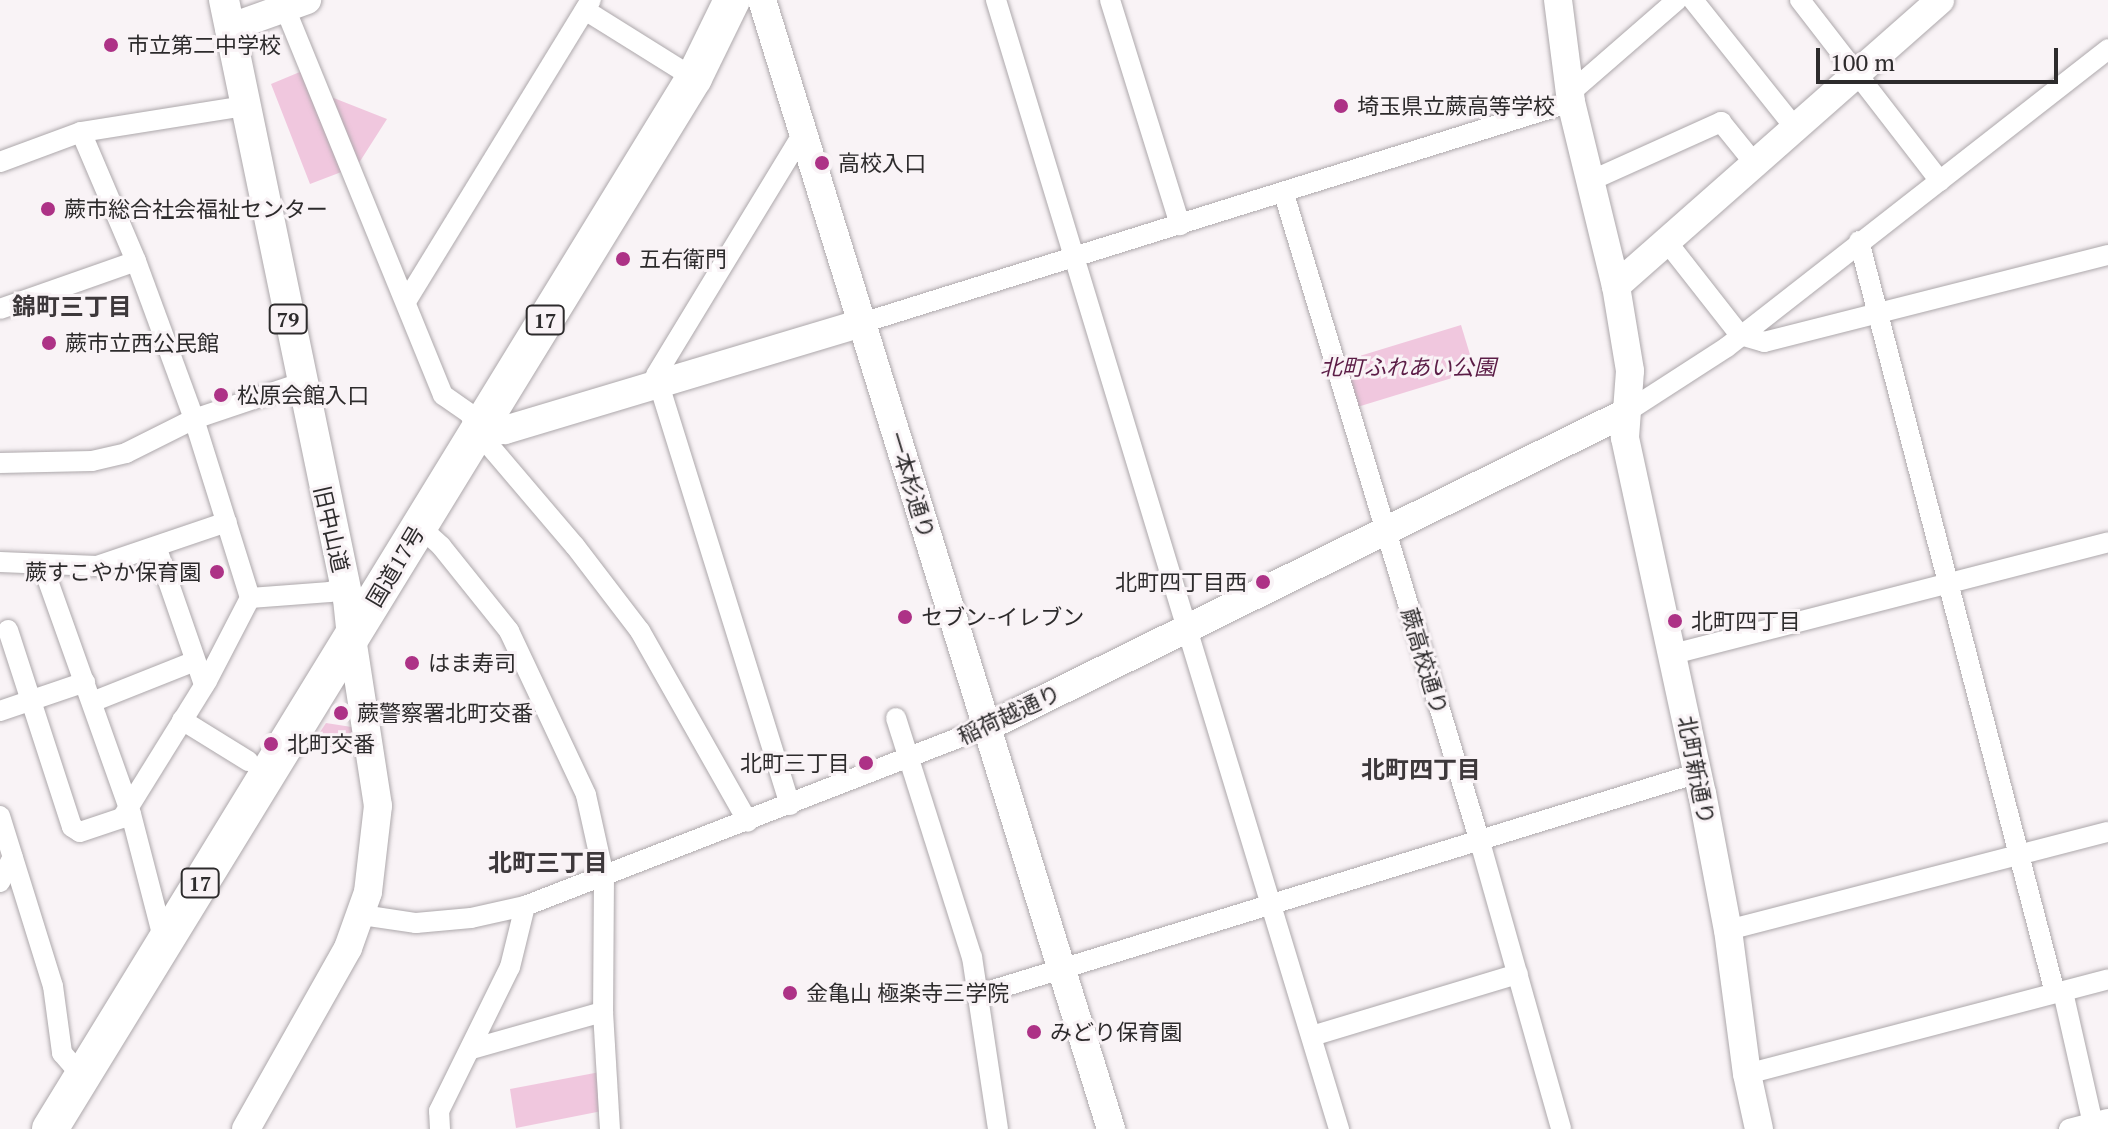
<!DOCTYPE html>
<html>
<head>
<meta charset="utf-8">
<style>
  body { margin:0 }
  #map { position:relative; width:2108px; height:1129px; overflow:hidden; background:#f9f3f6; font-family:"PT Serif","Noto Sans JP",serif }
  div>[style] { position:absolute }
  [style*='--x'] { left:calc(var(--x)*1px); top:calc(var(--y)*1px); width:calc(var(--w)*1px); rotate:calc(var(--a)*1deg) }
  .green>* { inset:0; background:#f0c7de }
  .roads { filter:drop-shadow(0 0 2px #ada8ab) drop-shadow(0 0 2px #ada8ab) }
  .street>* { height:20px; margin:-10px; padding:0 10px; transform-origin:10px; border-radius:10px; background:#fff }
  .secondary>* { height:28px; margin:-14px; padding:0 14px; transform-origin:14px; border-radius:14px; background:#fff }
  .primary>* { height:30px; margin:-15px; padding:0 15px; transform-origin:15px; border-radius:15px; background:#fff }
  .highway>* { height:36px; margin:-18px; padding:0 18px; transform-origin:18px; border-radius:18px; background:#fff }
  .dots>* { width:22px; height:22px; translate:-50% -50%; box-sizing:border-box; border:4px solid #f9f3f6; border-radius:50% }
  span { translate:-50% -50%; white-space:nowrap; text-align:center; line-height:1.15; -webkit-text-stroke:6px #f9f3f6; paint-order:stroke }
  .shield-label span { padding:2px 6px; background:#f9f3f6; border:2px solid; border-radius:6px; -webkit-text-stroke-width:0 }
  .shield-label { font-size:20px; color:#2d2b2c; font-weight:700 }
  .poi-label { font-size:22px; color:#2d2b2c }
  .left { translate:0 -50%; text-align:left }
  .right { translate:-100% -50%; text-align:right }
  .park-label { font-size:22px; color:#5b1c46; font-style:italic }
  .street-label { font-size:22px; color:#2d2b2c }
  .neighbourhood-label { font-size:24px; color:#3d383b; font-weight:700 }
  .scale { position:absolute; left:1816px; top:48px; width:242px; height:36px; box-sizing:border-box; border:4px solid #2d2b2c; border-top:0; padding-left:10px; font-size:24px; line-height:28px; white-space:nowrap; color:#2d2b2c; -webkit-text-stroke:6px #f9f3f6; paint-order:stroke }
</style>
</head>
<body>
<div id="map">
  <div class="green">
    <i style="clip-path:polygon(307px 69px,316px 91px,387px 119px,357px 166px,310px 184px,271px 84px)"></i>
    <i style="clip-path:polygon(1461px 325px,1475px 371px,1354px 408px,1340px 362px)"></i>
    <i style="clip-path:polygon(326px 723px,358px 728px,355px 751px,312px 744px)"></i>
    <i style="clip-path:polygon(600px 1072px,602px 1111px,516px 1128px,510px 1089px)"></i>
  </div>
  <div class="roads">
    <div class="street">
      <i style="--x:996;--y:0;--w:1180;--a:73.1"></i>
      <i style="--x:1110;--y:0;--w:236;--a:72.7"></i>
      <i style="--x:1693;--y:0;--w:164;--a:51.4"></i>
      <i style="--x:1800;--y:0;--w:229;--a:52.3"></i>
      <i style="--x:285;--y:8;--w:418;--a:67.8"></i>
      <i style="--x:443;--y:395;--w:33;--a:35"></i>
      <i style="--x:470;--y:414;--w:18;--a:68"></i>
      <i style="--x:477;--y:431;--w:151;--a:49.6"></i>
      <i style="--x:575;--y:546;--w:107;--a:52.6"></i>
      <i style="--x:640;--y:631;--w:219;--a:60.5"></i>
      <i style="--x:585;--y:10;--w:128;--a:32"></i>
      <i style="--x:1570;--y:93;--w:142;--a:-41"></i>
      <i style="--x:81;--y:132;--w:140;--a:66.9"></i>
      <i style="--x:136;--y:261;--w:168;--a:69.8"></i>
      <i style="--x:194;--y:419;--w:113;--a:-18.6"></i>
      <i style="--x:0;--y:162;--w:86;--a:-20.3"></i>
      <i style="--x:81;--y:132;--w:166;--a:-9"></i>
      <i style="--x:1590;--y:181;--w:144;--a:-24.2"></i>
      <i style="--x:1721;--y:122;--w:54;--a:51"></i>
      <i style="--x:1284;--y:194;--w:677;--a:73.17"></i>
      <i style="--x:1480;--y:842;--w:298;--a:74.2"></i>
      <i style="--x:1859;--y:241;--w:777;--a:75.39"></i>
      <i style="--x:1667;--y:242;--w:118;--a:51.9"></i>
      <i style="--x:1740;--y:335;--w:25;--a:16"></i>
      <i style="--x:1764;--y:342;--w:355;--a:-14.2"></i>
      <i style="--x:407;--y:300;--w:352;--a:-58.5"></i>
      <i style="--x:0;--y:309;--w:144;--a:-19.4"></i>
      <i style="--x:862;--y:323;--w:743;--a:-17.31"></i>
      <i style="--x:1625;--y:413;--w:121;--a:-32.9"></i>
      <i style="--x:1727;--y:347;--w:484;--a:-38"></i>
      <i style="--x:0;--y:463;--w:92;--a:-1.2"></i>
      <i style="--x:92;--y:461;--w:35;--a:-13"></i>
      <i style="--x:126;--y:453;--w:76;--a:-26.6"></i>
      <i style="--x:194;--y:419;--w:188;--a:72.6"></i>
      <i style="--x:250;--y:598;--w:80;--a:-4.3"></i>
      <i style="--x:330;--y:592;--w:17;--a:-25"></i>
      <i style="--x:419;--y:526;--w:30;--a:42"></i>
      <i style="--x:441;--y:546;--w:109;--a:51.3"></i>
      <i style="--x:509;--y:631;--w:181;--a:64.8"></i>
      <i style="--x:586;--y:795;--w:83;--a:77.5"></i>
      <i style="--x:604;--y:876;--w:136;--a:90.4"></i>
      <i style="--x:603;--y:1012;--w:117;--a:86.6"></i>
      <i style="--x:157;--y:549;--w:144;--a:70.9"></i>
      <i style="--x:0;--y:562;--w:97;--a:2.4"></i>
      <i style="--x:97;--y:566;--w:137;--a:-18.7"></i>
      <i style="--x:42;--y:564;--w:265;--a:70.4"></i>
      <i style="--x:131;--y:814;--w:132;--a:75.5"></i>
      <i style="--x:8;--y:630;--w:207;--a:72"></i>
      <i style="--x:72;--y:827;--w:9;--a:32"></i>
      <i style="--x:80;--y:832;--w:44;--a:-18.4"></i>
      <i style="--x:122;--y:818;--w:161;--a:-58.2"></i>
      <i style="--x:207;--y:681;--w:93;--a:-62.6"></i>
      <i style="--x:1673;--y:654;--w:449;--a:-14.4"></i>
      <i style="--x:92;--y:702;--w:111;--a:-21.7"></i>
      <i style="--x:0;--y:711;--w:90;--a:-18.8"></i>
      <i style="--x:896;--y:718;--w:251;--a:72.4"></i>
      <i style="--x:972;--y:957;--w:174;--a:81.4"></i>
      <i style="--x:182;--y:720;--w:78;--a:31.8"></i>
      <i style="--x:790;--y:805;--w:450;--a:-107.3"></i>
      <i style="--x:656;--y:375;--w:285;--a:-58.7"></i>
      <i style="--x:0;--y:816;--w:178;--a:72.7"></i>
      <i style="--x:53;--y:986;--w:68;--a:82.3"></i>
      <i style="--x:62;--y:1053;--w:29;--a:49"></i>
      <i style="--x:0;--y:882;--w:28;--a:-63"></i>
      <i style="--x:362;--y:915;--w:55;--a:8.4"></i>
      <i style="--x:416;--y:923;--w:55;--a:-5.2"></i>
      <i style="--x:471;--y:918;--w:55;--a:-12.5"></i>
      <i style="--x:525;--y:906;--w:495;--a:-21.2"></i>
      <i style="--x:1728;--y:930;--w:392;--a:-14.5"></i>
      <i style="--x:2063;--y:992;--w:140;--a:77.2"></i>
      <i style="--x:980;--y:994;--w:751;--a:-17.11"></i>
      <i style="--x:1312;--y:1036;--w:215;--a:-16.8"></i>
      <i style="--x:472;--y:1049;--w:136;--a:-15.8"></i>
      <i style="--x:1747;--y:1074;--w:373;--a:-14.7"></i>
      <i style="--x:440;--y:1129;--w:18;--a:-93"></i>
      <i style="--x:439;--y:1111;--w:161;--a:-63.8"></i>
      <i style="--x:510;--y:967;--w:63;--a:-76.2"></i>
      <i style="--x:2069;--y:1129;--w:40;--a:-14.4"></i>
    </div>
    <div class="secondary">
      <i style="--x:762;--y:0;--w:1182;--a:72.82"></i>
      <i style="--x:1558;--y:0;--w:103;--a:82.7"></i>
      <i style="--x:1571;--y:102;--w:189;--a:76.3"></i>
      <i style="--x:1616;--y:286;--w:86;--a:80.6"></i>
      <i style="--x:1630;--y:371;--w:67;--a:94.3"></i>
      <i style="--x:1625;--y:438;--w:363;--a:77.8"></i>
      <i style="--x:1702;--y:793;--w:139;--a:79.3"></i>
      <i style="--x:1728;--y:930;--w:145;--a:82.5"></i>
      <i style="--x:1747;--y:1074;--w:56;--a:77.7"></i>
      <i style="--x:229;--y:28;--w:83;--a:-19.7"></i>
      <i style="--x:1616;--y:286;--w:432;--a:-41.4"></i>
      <i style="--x:477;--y:431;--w:28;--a:-2"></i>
      <i style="--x:505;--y:430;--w:373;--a:-16.7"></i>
      <i style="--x:987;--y:727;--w:711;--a:-26.2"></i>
      <i style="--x:246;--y:1129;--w:208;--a:-60.6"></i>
      <i style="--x:348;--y:948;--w:59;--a:-70.3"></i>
      <i style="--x:368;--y:892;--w:87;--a:-83.4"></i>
      <i style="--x:378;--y:806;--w:170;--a:-98.8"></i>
    </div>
    <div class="primary">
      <i style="--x:224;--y:0;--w:612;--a:78.3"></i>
      <i style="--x:348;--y:599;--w:39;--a:84"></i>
    </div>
    <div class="highway">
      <i style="--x:50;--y:1129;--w:1233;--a:-58.5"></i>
      <i style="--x:694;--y:78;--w:87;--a:-64"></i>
    </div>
  </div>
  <div class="dots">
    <i style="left:111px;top:45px;background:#ad3286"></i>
    <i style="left:1341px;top:106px;background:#ad3286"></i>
    <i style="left:822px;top:163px;background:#ad3286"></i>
    <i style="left:48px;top:209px;background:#ad3286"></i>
    <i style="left:623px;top:259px;background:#ad3286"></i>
    <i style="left:49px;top:343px;background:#ad3286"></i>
    <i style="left:221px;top:395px;background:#ad3286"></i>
    <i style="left:217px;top:572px;background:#ad3286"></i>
    <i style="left:1263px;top:582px;background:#ad3286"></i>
    <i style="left:905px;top:617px;background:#ad3286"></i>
    <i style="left:1675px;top:621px;background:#ad3286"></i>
    <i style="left:412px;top:663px;background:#ad3286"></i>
    <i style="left:341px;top:713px;background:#ad3286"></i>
    <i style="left:271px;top:744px;background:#ad3286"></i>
    <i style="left:866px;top:763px;background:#ad3286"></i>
    <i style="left:790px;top:993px;background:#ad3286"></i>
    <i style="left:1034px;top:1032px;background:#ad3286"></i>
  </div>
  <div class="shield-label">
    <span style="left:288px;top:319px">79</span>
    <span style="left:545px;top:320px">17</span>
    <span style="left:200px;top:883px">17</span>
  </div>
  <div class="poi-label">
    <span class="left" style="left:127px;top:45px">市立第二中学校</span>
    <span class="left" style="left:1357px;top:106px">埼玉県立蕨高等学校</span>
    <span class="left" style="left:838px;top:163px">高校入口</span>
    <span class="left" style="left:64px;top:209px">蕨市総合社会福祉センター</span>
    <span class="left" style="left:639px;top:259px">五右衛門</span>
    <span class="left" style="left:65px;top:343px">蕨市立西公民館</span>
    <span class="left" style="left:237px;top:395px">松原会館入口</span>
    <span class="right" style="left:201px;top:572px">蕨すこやか保育園</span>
    <span class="right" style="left:1247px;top:582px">北町四丁目西</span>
    <span class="left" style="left:921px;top:617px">セブン-イレブン</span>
    <span class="left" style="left:1691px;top:621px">北町四丁目</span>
    <span class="left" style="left:428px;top:663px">はま寿司</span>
    <span class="left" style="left:357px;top:713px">蕨警察署北町交番</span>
    <span class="left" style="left:287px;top:744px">北町交番</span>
    <span class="right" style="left:850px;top:763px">北町三丁目</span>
    <span class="left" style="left:806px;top:993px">金亀山 極楽寺三学院</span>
    <span class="left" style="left:1050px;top:1032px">みどり保育園</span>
  </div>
  <div class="park-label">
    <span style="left:1408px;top:367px">北町ふれあい公園</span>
  </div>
  <div class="street-label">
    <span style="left:912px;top:485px;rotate:73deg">一本杉通り</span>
    <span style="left:332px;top:529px;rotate:77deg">旧中山道</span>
    <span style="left:395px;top:566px;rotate:-59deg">国道17号</span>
    <span style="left:1425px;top:661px;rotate:73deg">蕨高校通り</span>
    <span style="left:1009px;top:714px;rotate:-25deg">稲荷越通り</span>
    <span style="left:1697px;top:770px;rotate:79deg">北町新通り</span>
  </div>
  <div class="neighbourhood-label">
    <span style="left:72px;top:307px">錦町三丁目</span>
    <span style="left:1421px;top:770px">北町四丁目</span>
    <span style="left:548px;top:863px">北町三丁目</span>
  </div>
  <div class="scale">100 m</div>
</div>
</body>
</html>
